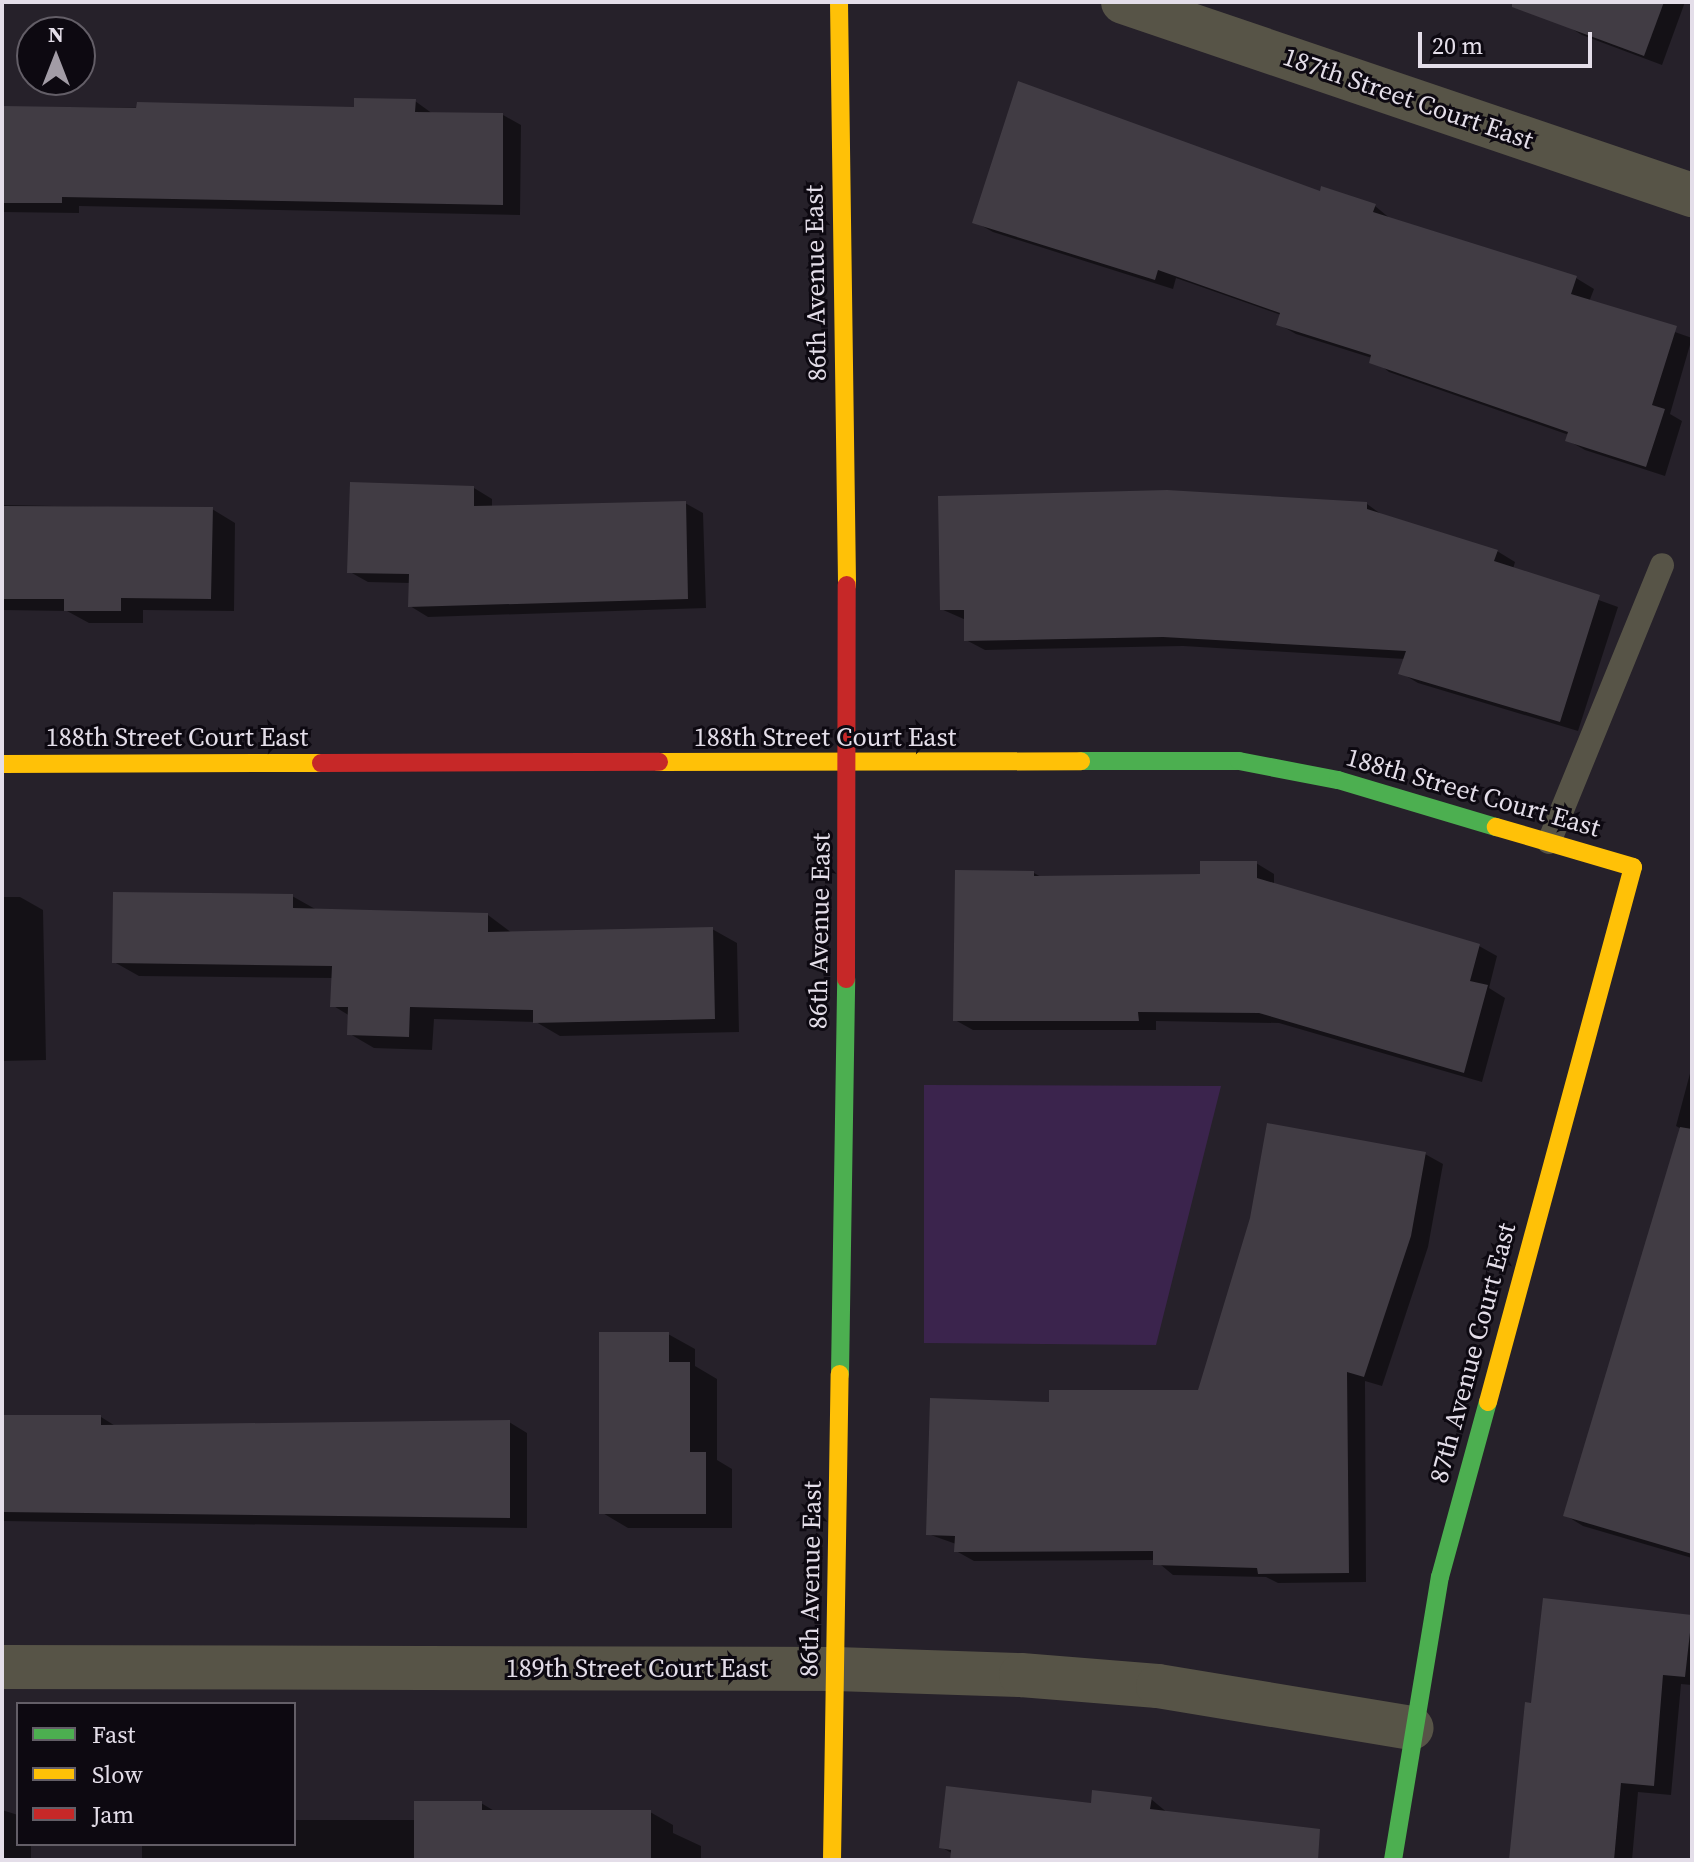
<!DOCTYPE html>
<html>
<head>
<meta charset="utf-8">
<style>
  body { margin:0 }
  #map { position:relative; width:1694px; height:1862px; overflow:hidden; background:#26212a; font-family:"Source Serif 4",serif }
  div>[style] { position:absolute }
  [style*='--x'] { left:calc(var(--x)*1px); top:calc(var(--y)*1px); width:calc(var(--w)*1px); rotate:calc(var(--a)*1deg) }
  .green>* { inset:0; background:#3b244d }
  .shadow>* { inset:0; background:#0007 }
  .building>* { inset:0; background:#413c44 }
  .lane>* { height:24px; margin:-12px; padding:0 12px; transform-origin:12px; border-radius:12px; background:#575447 }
  .street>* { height:44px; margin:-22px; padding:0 22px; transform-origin:22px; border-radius:22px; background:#575447 }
  .fast>* { height:18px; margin:-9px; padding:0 9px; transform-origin:9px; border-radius:9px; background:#4caf50 }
  .slow>* { height:18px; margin:-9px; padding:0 9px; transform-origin:9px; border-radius:9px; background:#ffc107 }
  .jam>* { height:18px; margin:-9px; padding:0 9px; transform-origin:9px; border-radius:9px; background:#c62828 }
  span { translate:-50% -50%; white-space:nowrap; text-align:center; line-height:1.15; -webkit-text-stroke:6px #0d0911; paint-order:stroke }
  .street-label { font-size:26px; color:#e4dee9 }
  .frame { position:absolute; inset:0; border:4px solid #e4dee9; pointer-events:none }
  .legend { position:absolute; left:16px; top:1702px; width:280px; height:144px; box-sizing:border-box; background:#0d0911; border:2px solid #635e67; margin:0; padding:10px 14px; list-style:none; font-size:24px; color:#e4dee9 }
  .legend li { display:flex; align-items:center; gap:16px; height:40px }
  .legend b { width:40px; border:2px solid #635e67 }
  .north { position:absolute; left:16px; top:16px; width:80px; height:80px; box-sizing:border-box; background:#0d0911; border:2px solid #635e67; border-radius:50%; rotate:0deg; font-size:22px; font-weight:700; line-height:32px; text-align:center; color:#e4dee9 }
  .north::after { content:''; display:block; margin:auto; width:28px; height:36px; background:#a29ca6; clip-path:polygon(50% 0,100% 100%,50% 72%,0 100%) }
  .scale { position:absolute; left:1418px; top:32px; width:174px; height:36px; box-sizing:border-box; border:4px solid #e4dee9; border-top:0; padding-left:10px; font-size:24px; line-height:28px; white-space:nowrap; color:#e4dee9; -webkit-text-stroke:6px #0d0911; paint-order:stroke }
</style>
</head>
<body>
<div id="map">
  <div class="green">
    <i style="clip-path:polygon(924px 1085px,1221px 1086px,1156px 1345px,924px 1343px)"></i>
  </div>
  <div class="shadow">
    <i style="clip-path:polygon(1509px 2px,1685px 2px,1662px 65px,1582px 35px,1564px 24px,1566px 18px)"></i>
    <i style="clip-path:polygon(415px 101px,433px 114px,503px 115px,521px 125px,520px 215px,79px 206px,79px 213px,2px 212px,2px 107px,356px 109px)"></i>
    <i style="clip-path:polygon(1321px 193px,1375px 206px,1392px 220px,1576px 278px,1594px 289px,1589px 302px,1692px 338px,1670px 414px,1682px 421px,1665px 476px,1585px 450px,1567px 440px,1569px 435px,1389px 372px,1372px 358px,1296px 334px,1278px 324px,1281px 315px,1176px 278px,1173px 289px,993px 232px,975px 222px)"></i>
    <i style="clip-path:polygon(474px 488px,492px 499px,492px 508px,685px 503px,703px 513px,706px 608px,428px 617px,410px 606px,410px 583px,368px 582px,350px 572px)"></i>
    <i style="clip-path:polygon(1367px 504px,1385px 517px,1497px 551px,1515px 562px,1513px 569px,1618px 607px,1578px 731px,1418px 683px,1401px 673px,1405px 659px,1183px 646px,985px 650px,966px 640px,966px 620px,941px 609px)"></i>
    <i style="clip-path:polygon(2px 505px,212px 509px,235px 523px,234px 611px,143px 610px,143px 623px,89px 623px,67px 611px,2px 610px)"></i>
    <i style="clip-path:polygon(1256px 863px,1274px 874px,1274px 885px,1479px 946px,1497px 956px,1489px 988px,1505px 998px,1482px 1082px,1279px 1023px,1156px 1021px,1156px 1030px,973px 1030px,955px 1020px,1034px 873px,1043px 878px,1202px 876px)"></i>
    <i style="clip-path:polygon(292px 896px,317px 910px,488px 915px,512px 933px,712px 929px,737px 943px,739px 1032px,560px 1036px,536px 1022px,434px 1019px,432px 1050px,374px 1048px,350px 1034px,350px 1016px,332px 1005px,333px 978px,139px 976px,114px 962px)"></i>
    <i style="clip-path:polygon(2px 897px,20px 897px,43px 910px,46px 1060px,2px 1061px)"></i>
    <i style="clip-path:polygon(1692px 1066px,1692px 1135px,1676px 1126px)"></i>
    <i style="clip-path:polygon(1425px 1154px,1443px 1164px,1428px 1247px,1382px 1386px,1365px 1381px,1366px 1582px,1278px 1583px,1266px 1577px,1173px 1575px,1155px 1560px,974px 1561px,956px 1551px,956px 1544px,928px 1534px,1051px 1404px,1200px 1392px)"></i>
    <i style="clip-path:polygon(1692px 1202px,1692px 1558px,1583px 1526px,1565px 1515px)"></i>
    <i style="clip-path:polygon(668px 1334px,695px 1349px,695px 1366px,717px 1379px,717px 1460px,732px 1469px,732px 1528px,628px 1528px,601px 1512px)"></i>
    <i style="clip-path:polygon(2px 1417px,101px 1417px,117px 1427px,509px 1422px,527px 1433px,527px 1528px,2px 1521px)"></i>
    <i style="clip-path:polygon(1545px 1600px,1692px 1617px,1692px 1685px,1681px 1684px,1671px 1795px,1638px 1792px,1632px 1860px,1512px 1860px)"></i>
    <i style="clip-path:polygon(1151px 1799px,1169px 1814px,1305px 1860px,952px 1860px,953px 1854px,941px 1847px,1093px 1805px)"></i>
    <i style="clip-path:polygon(481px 1803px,496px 1812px,650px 1812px,673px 1825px,673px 1833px,701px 1846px,701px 1860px,142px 1860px,142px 1844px,294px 1844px,294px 1820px,416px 1820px)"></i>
    <i style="clip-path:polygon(2px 1810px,18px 1815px,18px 1844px,31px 1844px,31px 1860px,2px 1860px)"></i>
  </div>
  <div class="building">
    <i style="clip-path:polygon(1512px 2px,1664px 2px,1644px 56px,1512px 7px)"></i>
    <i style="clip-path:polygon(1018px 81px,1320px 191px,1321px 186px,1376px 204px,1373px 212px,1577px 276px,1571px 294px,1677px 326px,1652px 405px,1665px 409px,1646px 467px,1565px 441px,1568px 432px,1369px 363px,1371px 355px,1276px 325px,1280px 313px,1158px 270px,1155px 280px,972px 223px)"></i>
    <i style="clip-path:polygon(354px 98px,416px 99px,415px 112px,503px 113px,503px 205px,62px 197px,62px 203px,2px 203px,2px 106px,136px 108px,137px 102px,354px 107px)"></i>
    <i style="clip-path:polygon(350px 482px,474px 486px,474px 506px,686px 501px,688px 599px,408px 607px,409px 574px,347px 573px)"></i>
    <i style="clip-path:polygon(1167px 490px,1367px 502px,1367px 509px,1498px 550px,1494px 561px,1600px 595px,1560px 722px,1398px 674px,1406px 651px,1163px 637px,964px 641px,964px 610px,940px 610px,938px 496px)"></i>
    <i style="clip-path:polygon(2px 506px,213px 507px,211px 599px,121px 598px,121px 611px,64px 611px,64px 599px,2px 599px)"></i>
    <i style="clip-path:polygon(1200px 861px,1257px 861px,1257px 878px,1480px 944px,1470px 981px,1488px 985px,1464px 1073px,1259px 1013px,1138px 1012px,1139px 1021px,953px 1021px,955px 870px,1034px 871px,1034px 876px,1200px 874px)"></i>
    <i style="clip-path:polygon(113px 892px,293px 894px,293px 908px,488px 913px,488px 932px,713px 927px,715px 1019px,533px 1023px,533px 1010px,410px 1007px,409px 1037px,347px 1035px,348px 1007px,330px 1007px,332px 966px,112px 963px)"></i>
    <i style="clip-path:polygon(1267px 1123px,1426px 1152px,1411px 1236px,1364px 1377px,1347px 1372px,1349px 1573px,1258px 1574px,1257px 1568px,1153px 1565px,1153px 1551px,954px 1552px,955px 1536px,926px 1535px,930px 1398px,1049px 1402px,1049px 1390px,1198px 1390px,1250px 1218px)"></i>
    <i style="clip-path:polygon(1680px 1127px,1692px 1129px,1692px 1554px,1563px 1516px)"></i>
    <i style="clip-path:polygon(599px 1332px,669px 1332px,669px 1362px,690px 1362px,690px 1452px,706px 1452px,706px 1514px,599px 1514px)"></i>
    <i style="clip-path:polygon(2px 1415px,101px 1415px,101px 1425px,510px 1420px,510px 1518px,2px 1512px)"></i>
    <i style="clip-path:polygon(1543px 1598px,1692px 1615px,1685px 1677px,1663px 1675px,1654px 1786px,1621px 1783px,1614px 1860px,1509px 1860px,1525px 1702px,1531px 1703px)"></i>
    <i style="clip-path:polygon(946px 1786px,1091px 1803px,1092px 1790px,1152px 1797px,1150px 1809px,1320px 1829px,1318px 1860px,950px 1860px,951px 1850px,939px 1848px)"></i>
    <i style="clip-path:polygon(414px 1801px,482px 1801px,482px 1810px,651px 1810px,651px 1860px,414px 1860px)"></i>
  </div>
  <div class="lane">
    <i style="--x:1549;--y:842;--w:299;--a:-67.8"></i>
  </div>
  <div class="street">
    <i style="--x:1123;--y:2;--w:601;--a:18.74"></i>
    <i style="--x:2;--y:1667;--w:834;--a:0.14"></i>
    <i style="--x:836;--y:1669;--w:185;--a:1.9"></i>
    <i style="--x:1021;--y:1675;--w:137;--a:4.6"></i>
    <i style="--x:1158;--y:1686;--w:257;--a:9.4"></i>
  </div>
  <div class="fast">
    <i style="--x:1081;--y:761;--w:158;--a:0"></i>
    <i style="--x:1239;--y:761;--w:101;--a:10.9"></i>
    <i style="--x:1338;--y:780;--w:165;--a:16.6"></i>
    <i style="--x:840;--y:1374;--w:395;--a:-89.1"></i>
    <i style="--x:1393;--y:1860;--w:287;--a:-80.6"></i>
    <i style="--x:1440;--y:1577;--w:181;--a:-74.7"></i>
  </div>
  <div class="slow">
    <i style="--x:839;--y:2;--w:583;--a:89.21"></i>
    <i style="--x:659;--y:762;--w:422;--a:-0.1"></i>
    <i style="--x:2;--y:764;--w:319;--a:-0.2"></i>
    <i style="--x:1488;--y:1402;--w:554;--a:-74.84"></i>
    <i style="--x:1633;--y:867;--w:143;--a:-163.7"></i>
    <i style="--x:832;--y:1860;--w:486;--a:-89.1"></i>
  </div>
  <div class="jam">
    <i style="--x:321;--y:763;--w:338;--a:-0.2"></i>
    <i style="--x:846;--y:979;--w:394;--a:-89.9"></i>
  </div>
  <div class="street-label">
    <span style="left:1408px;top:99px;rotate:19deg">187th Street Court East</span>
    <span style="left:816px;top:283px;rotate:-91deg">86th Avenue East</span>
    <span style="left:177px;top:738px">188th Street Court East</span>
    <span style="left:825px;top:738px">188th Street Court East</span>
    <span style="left:1473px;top:793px;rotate:16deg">188th Street Court East</span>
    <span style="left:820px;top:931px;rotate:-89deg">86th Avenue East</span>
    <span style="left:1473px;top:1353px;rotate:-75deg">87th Avenue Court East</span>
    <span style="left:811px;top:1579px;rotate:-89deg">86th Avenue East</span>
    <span style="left:637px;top:1669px">189th Street Court East</span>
  </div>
  <div class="frame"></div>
  <ul class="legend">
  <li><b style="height:10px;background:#4caf50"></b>Fast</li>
  <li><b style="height:10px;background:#ffc107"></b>Slow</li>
  <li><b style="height:10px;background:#c62828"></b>Jam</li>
  </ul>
  <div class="north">N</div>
  <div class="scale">20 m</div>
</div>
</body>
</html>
